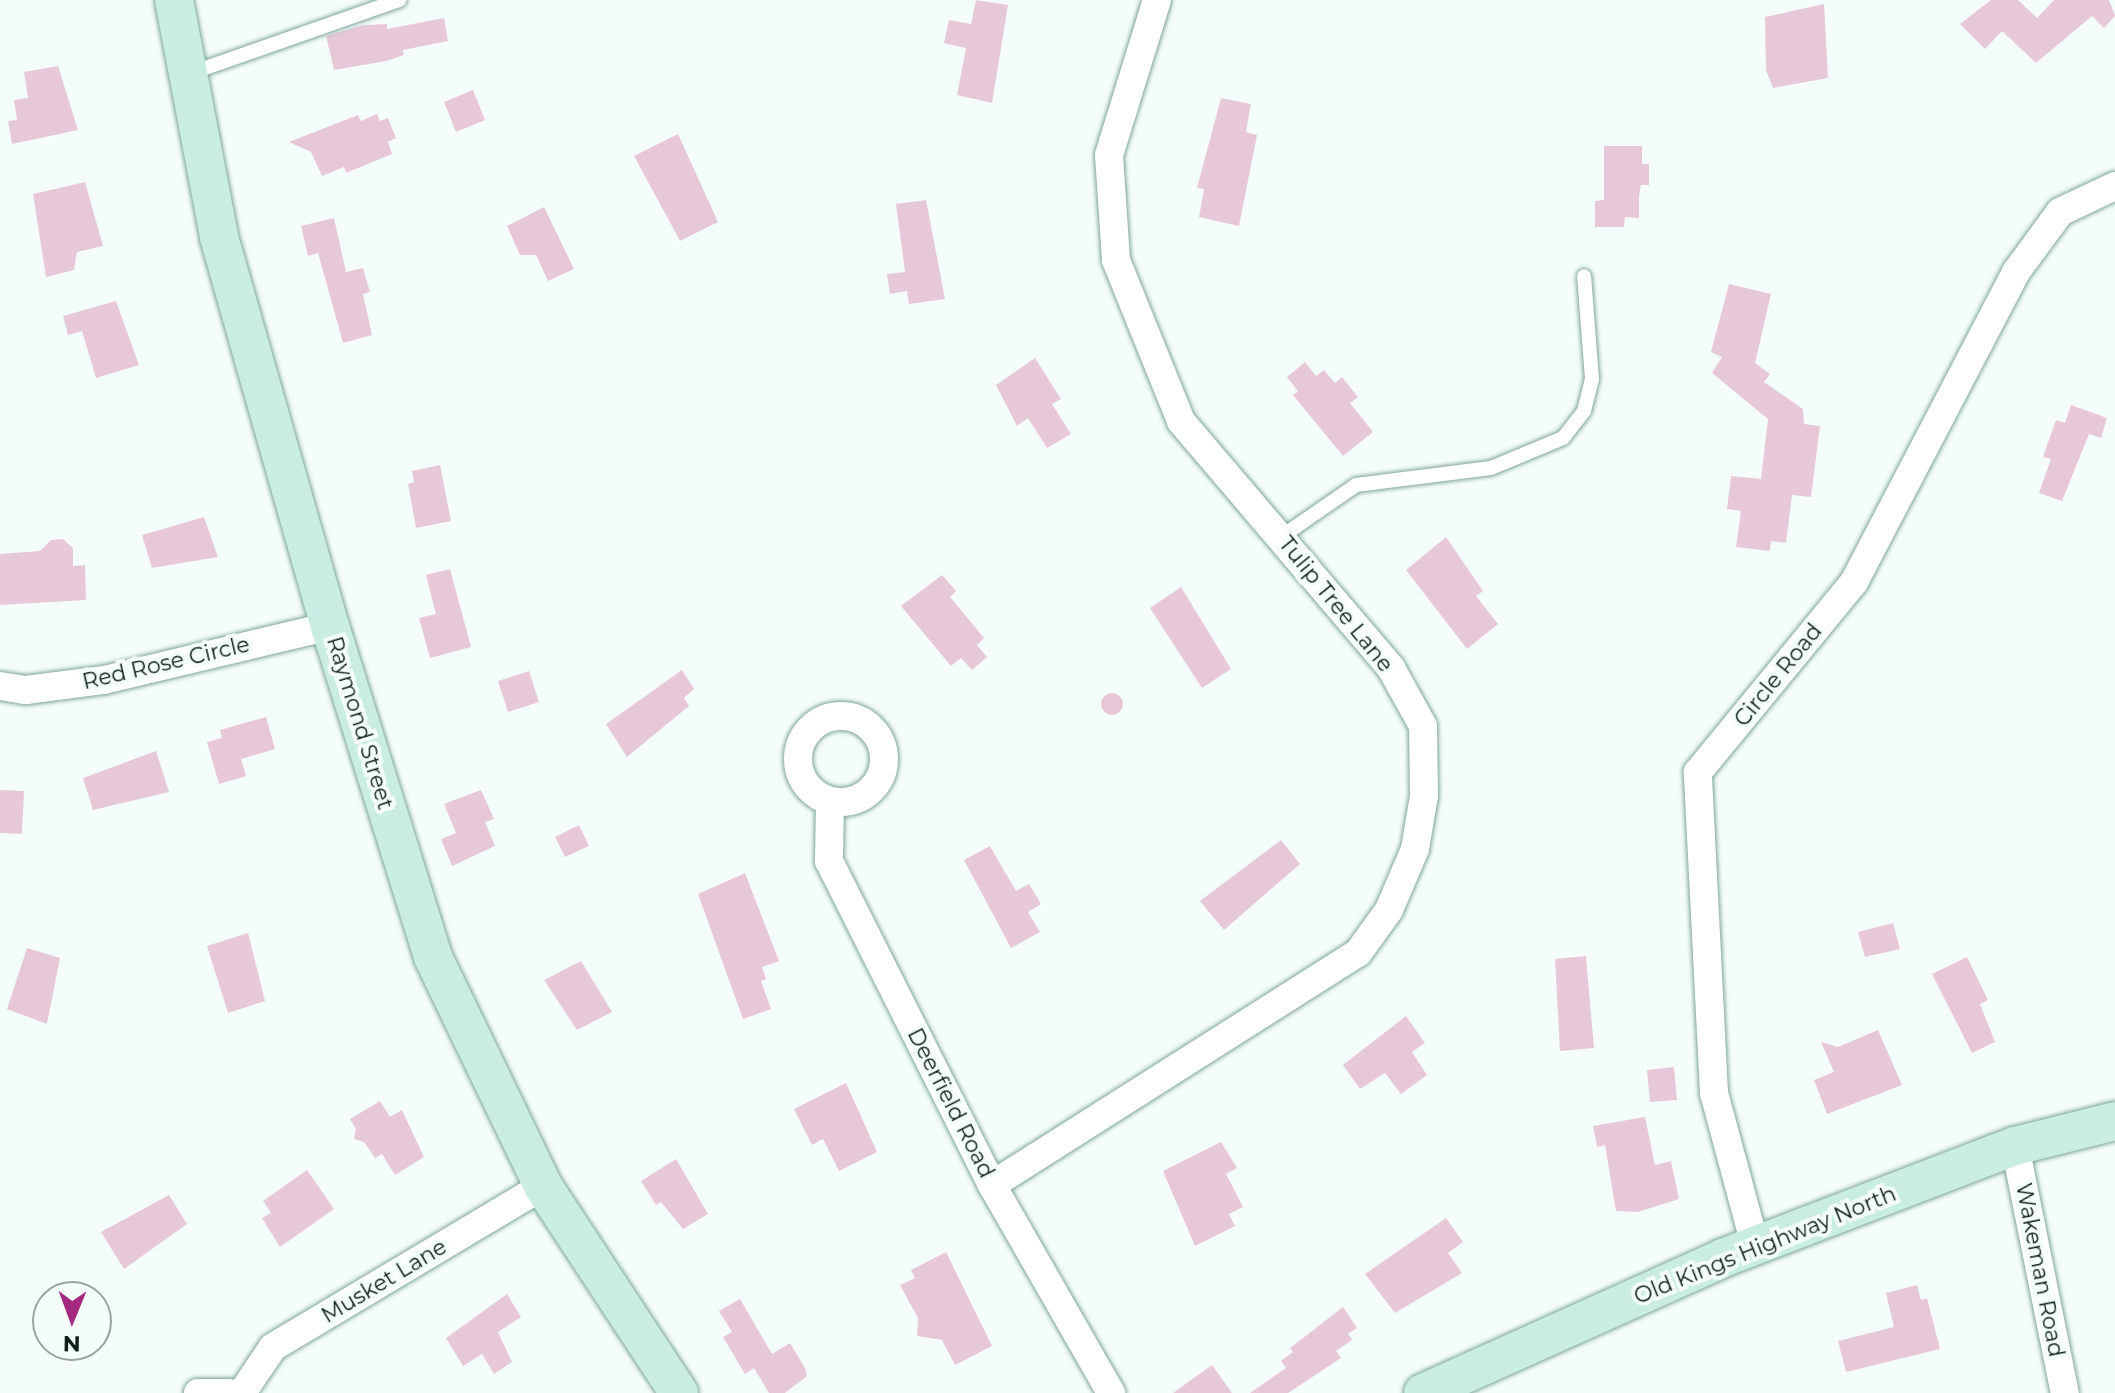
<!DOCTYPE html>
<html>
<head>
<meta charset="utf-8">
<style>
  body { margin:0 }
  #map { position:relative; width:2115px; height:1393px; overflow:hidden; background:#f5fdfb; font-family:Montserrat,sans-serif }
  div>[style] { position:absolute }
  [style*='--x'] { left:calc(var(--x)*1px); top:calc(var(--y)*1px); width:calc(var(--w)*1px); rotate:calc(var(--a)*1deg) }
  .building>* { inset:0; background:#e7c8d9 }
  .round { border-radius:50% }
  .roads { filter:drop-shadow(0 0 2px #7fa69a) drop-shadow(0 0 2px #7fa69a) }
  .lane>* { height:14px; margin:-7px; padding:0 7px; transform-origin:7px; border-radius:7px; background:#fff }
  .street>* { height:28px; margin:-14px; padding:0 14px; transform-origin:14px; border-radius:14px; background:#fff }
  .street>.ring { margin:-14px; padding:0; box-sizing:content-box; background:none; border:28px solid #fff; border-radius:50% }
  .secondary>* { height:38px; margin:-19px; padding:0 19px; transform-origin:19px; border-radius:19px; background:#c9ece3 }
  span { translate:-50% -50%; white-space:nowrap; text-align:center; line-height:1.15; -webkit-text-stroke:8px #f5fdfb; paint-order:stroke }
  .street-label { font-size:22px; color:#0e1e19 }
  .north { position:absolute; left:32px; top:1281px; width:80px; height:80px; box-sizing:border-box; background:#f5fdfb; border:2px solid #99a4a1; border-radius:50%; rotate:181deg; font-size:22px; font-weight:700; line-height:32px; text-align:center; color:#0e1e19 }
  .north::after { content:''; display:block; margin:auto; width:28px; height:36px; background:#a52a7f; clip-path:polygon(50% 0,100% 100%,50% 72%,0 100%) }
</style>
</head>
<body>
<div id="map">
  <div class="building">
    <i style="clip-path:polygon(976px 0,1008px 5px,992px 103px,957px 95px,966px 48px,944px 43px,949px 20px,971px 24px)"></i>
    <i style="clip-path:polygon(1991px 0,2018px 0,2037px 18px,2054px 0,2109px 0,2115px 16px,2104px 28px,2092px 16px,2036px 63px,2002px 31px,1985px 49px,1960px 24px)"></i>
    <i style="clip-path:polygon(1824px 4px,1828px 78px,1773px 88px,1766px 70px,1765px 17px)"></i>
    <i style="clip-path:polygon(444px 18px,448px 41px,403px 50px,404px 55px,386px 61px,334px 70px,326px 36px,364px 25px,387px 24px,387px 29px)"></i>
    <i style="clip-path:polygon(58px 66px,78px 130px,12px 144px,8px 121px,17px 120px,14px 100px,28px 98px,24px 72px)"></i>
    <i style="clip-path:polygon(473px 90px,485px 120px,456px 132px,444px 102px)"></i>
    <i style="clip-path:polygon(1221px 98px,1251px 104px,1246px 132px,1257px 135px,1239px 226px,1199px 217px,1204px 189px,1197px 188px)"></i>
    <i style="clip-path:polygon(377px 114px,380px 121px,388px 118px,396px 138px,388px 142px,392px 154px,346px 173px,344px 167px,322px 176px,311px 152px,289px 142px,358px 115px,361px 121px)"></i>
    <i style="clip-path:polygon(678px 134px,718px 222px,680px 241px,634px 156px)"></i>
    <i style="clip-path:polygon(1604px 146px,1642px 146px,1642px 164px,1649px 164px,1649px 185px,1641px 185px,1639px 196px,1639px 218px,1625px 217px,1624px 227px,1595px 227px,1595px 201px,1604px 200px)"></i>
    <i style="clip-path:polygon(85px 182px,103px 246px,77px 252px,74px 270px,46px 277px,33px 194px)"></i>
    <i style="clip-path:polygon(926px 200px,945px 299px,909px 304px,907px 291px,890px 294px,887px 274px,905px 272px,896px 204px)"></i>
    <i style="clip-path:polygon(544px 207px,574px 269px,548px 281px,536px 255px,520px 255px,507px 226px)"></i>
    <i style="clip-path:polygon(334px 218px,346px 272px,363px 268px,370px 292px,363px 294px,372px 335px,343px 343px,318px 253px,308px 256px,301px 226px)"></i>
    <i style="clip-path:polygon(1729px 284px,1771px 294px,1755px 363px,1770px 374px,1764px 382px,1803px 409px,1804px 424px,1820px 426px,1811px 497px,1792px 495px,1786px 543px,1771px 541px,1770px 551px,1736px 547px,1741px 511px,1727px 509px,1731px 476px,1761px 479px,1768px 419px,1712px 373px,1722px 357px,1711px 352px)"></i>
    <i style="clip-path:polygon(116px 301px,139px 365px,96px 378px,82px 331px,68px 335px,63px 316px)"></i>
    <i style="clip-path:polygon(1035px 358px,1061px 399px,1052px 404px,1071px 434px,1047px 448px,1028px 418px,1017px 426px,996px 385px)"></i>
    <i style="clip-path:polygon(1305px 362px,1316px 376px,1324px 370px,1335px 383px,1342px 377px,1358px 397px,1350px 403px,1373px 432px,1343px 456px,1293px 395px,1298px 391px,1287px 377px)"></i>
    <i style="clip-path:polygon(2071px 405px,2107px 418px,2101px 438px,2089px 434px,2062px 501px,2039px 493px,2051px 459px,2043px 457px,2056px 420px,2065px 423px)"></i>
    <i style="clip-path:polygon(440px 465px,451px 521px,416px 528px,408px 484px,414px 482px,412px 471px)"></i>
    <i style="clip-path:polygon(204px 517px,218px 557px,152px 568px,142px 535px)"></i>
    <i style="clip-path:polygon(1446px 537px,1483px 591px,1476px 596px,1498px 624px,1467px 649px,1406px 570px)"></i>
    <i style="clip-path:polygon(63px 539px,73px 548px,73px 566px,85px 565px,86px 600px,0 605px,0 554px,40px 551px,51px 540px)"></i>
    <i style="clip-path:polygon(450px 569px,471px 647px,430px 658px,419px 618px,436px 614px,426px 575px)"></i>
    <i style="clip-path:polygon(942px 575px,956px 591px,950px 597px,984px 638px,977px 645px,987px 657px,972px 670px,961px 658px,951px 666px,901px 606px)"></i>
    <i style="clip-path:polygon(1181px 587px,1231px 669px,1202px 688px,1150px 608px)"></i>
    <i style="clip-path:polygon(682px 670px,694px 689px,684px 698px,689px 706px,627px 757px,606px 724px)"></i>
    <i style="clip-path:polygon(529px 671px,539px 702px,508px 712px,498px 681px)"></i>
    <i class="round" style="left:1101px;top:693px;width:22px;height:22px"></i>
    <i style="clip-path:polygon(266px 717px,275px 749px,241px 759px,246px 776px,219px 784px,207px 742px,222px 738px,220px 730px)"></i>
    <i style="clip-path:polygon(156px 751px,169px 792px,93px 810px,83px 778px)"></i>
    <i style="clip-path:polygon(0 790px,24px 791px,22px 834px,0 833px)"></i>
    <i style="clip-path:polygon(481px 790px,494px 819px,485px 822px,495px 846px,452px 866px,441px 839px,456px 833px,444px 804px)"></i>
    <i style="clip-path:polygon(579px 825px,589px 846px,565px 857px,555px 837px)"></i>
    <i style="clip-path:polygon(1281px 840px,1300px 864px,1224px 930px,1200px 901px)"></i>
    <i style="clip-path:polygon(990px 846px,1016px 891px,1029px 884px,1041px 904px,1028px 912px,1040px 932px,1011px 948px,964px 860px)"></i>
    <i style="clip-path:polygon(745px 873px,779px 961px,762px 967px,766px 979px,761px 981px,771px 1009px,743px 1019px,698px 894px)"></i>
    <i style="clip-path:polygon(1893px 923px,1900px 949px,1865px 957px,1858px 932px)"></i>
    <i style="clip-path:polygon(248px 933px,265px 1001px,228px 1013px,207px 946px)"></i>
    <i style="clip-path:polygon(27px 948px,60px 958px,47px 1024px,7px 1009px)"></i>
    <i style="clip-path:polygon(1586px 956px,1594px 1048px,1560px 1051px,1555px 959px)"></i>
    <i style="clip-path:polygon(1967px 957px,1988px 1000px,1980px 1004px,1995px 1042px,1972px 1053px,1932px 974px)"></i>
    <i style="clip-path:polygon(581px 961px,612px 1012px,577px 1030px,544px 980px)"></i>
    <i style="clip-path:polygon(1406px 1016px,1425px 1043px,1412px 1052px,1427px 1075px,1401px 1094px,1385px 1073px,1360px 1089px,1343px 1065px)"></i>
    <i style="clip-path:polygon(1878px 1030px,1902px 1085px,1827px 1114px,1814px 1080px,1834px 1072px,1821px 1042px,1838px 1047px)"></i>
    <i style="clip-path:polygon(1674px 1067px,1677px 1100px,1650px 1102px,1647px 1070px)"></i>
    <i style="clip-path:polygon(846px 1083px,877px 1152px,839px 1171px,823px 1139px,812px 1145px,794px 1109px)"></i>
    <i style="clip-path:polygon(380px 1101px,390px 1117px,402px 1110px,424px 1157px,395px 1175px,382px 1154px,375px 1158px,364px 1142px,354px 1139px,356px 1129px,350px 1119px)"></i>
    <i style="clip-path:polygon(1645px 1117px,1655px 1165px,1671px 1161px,1679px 1199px,1638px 1212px,1616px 1211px,1605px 1145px,1597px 1147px,1593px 1126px)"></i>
    <i style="clip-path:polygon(1221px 1142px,1237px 1168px,1226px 1174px,1243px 1207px,1229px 1214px,1235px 1226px,1195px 1246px,1163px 1171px)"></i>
    <i style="clip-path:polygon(676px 1159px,708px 1214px,683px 1229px,661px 1202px,656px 1205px,641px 1181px)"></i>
    <i style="clip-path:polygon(307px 1170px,334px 1209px,280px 1247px,262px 1218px,271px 1213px,263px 1201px)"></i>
    <i style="clip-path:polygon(169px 1195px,187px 1224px,124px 1269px,101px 1232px)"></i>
    <i style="clip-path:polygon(1446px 1218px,1463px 1242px,1448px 1253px,1462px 1273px,1395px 1313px,1365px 1274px)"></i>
    <i style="clip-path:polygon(946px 1252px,992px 1346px,955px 1365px,942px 1340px,917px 1336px,918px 1318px,900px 1285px,915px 1278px,911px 1270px)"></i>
    <i style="clip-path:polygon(1917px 1285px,1921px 1300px,1927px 1298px,1940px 1349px,1846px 1372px,1838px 1341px,1894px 1327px,1886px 1293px)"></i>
    <i style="clip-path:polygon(507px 1294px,521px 1317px,498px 1332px,512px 1362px,494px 1374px,482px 1354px,463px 1366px,446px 1338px)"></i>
    <i style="clip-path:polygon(740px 1299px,772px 1354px,790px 1343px,805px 1368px,807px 1376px,785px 1393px,769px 1393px,754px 1368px,745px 1374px,723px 1337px,732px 1332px,719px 1311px)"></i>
    <i style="clip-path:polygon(1343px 1307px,1357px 1328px,1348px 1334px,1352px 1340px,1336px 1351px,1341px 1358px,1288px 1393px,1250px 1393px,1286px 1368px,1281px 1361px,1293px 1352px,1290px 1348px)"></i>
    <i style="clip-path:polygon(1212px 1365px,1232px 1393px,1173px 1393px)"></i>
  </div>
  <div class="roads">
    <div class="lane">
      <i style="--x:188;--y:74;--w:224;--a:-19.3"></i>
      <i style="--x:1281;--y:537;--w:91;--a:-34.7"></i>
      <i style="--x:1356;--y:485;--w:136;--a:-7.2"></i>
      <i style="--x:1491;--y:468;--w:78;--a:-22.6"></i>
      <i style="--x:1563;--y:438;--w:34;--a:-52"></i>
      <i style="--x:1584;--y:411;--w:33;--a:-76"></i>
      <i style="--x:1592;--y:379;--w:103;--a:-94.4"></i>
    </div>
    <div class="street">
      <i style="--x:0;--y:686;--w:26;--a:9"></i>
      <i style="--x:26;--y:690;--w:79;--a:-7.3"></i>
      <i style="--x:104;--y:680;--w:232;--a:-13.4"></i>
      <i class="ring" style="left:798px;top:716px;width:58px;height:58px"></i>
      <i style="--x:830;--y:801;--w:60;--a:91"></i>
      <i style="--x:829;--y:861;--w:363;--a:63.3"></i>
      <i style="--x:992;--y:1185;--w:240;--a:60.2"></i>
      <i style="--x:2015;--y:1146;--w:252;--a:78.6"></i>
      <i style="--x:992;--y:1185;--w:433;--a:-32.4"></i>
      <i style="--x:1358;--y:953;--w:53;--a:-54.2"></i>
      <i style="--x:1389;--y:910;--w:66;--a:-66.9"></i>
      <i style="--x:1415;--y:849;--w:54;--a:-80.4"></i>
      <i style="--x:1424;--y:796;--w:70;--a:-90.8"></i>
      <i style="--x:1423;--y:726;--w:66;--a:-118.9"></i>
      <i style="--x:1391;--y:668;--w:324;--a:-130.4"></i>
      <i style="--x:1181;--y:421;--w:174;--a:-112"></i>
      <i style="--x:1116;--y:260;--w:105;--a:-93.8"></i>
      <i style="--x:1109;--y:155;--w:162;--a:-72.8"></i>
      <i style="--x:1755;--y:1245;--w:157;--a:-105.1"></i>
      <i style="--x:1714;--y:1093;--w:321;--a:-92.9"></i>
      <i style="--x:1698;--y:772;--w:246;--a:-50.6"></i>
      <i style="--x:1854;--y:582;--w:350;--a:-62.4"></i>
      <i style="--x:2016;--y:272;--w:74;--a:-53.7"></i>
      <i style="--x:2060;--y:212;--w:61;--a:-25.3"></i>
      <i style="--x:198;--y:1393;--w:31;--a:0"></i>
      <i style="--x:242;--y:1393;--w:55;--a:-56"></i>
      <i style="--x:273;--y:1347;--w:314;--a:-30.8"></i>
    </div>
    <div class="secondary">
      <i style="--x:174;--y:0;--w:241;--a:79.2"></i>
      <i style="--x:219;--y:237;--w:405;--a:74.1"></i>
      <i style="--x:330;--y:626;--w:347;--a:72.7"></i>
      <i style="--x:433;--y:957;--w:254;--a:64.3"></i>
      <i style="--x:543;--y:1186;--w:248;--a:56.7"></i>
      <i style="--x:1423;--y:1393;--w:329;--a:-24.2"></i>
      <i style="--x:1723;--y:1258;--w:313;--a:-21"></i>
      <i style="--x:2015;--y:1146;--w:103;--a:-14"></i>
    </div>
  </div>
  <div class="street-label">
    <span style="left:1336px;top:604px;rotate:51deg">Tulip Tree Lane</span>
    <span style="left:166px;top:663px;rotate:-13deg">Red Rose Circle</span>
    <span style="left:1778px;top:675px;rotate:-51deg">Circle Road</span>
    <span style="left:360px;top:723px;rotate:73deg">Raymond Street</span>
    <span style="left:951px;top:1103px;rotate:63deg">Deerfield Road</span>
    <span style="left:1765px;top:1245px;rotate:-22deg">Old Kings Highway North</span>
    <span style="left:2040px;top:1270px;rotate:79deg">Wakeman Road</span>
    <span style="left:384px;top:1281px;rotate:-31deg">Musket Lane</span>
  </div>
  <div class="north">N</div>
</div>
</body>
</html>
